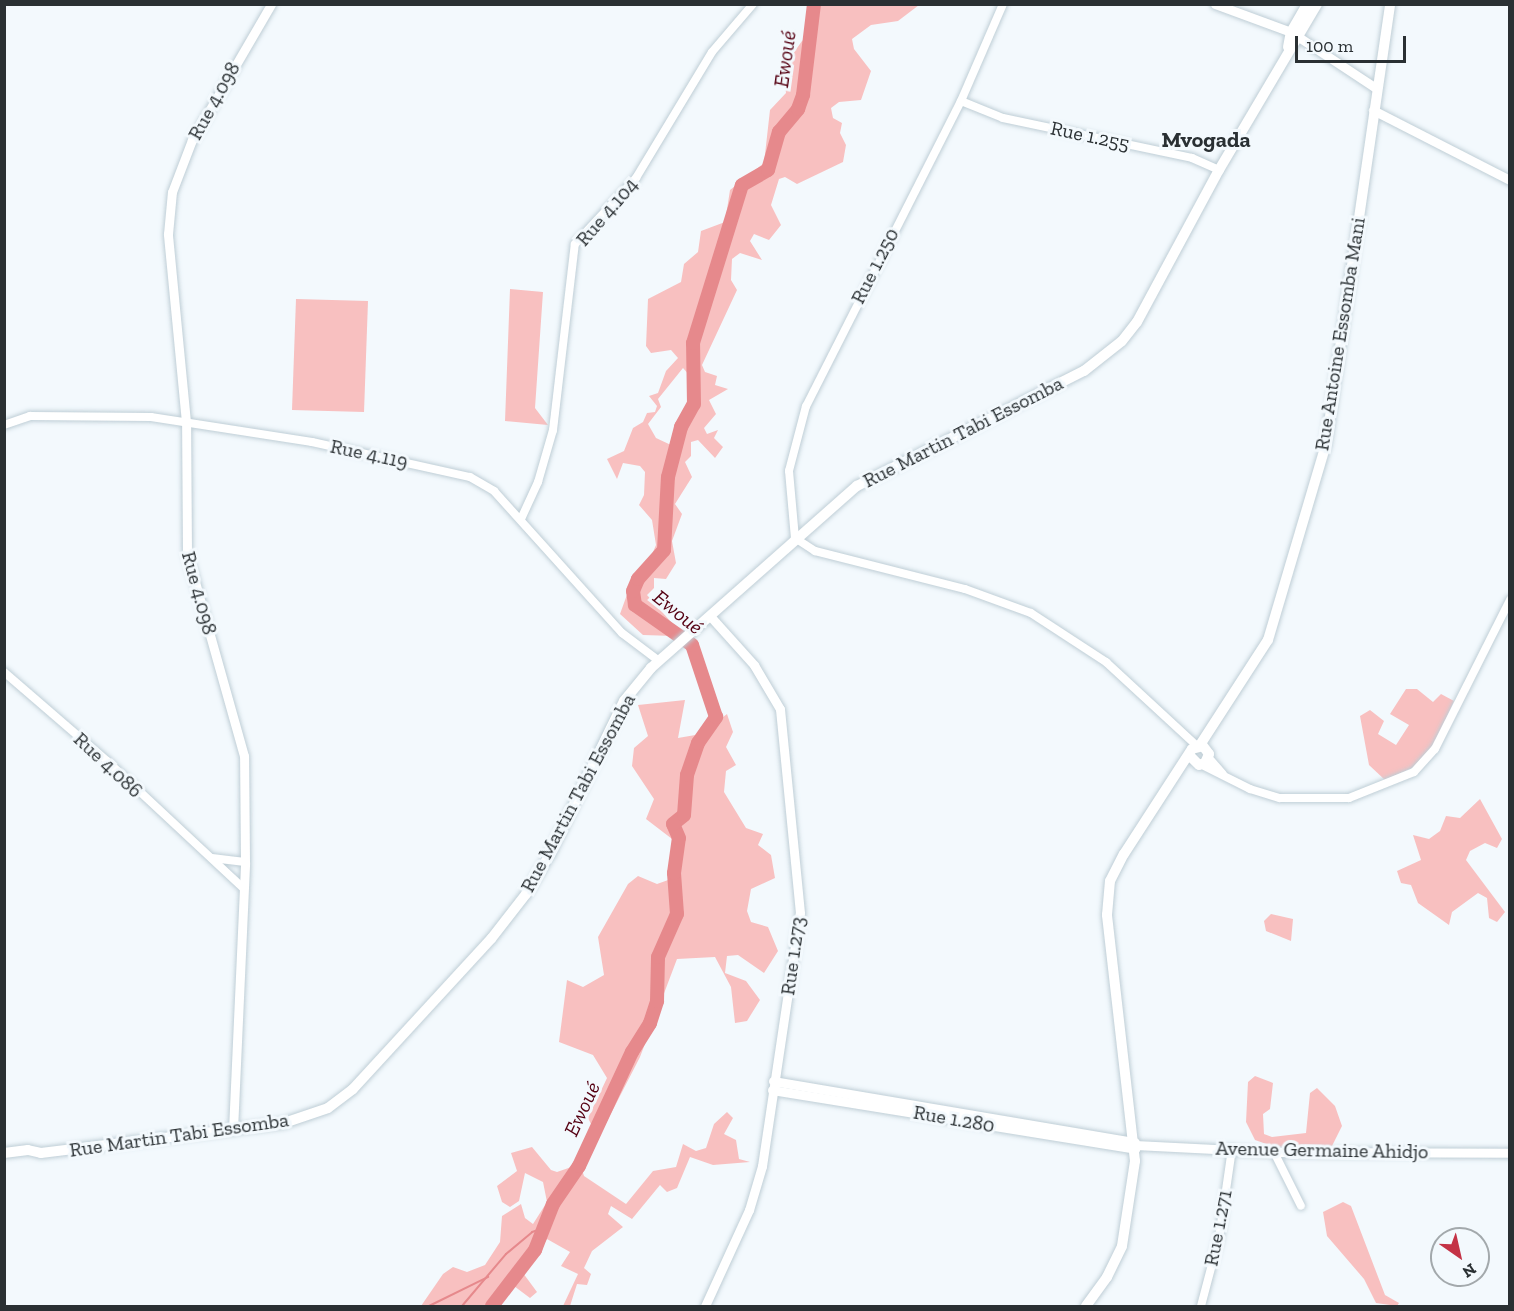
<!DOCTYPE html>
<html>
<head>
<meta charset="utf-8">
<style>
  body { margin:0 }
  #map { position:relative; width:1514px; height:1311px; overflow:hidden; background:#f3f9fd; font-family:"Zilla Slab",serif }
  div>[style] { position:absolute }
  [style*='--x'] { left:calc(var(--x)*1px); top:calc(var(--y)*1px); width:calc(var(--w)*1px); rotate:calc(var(--a)*1deg) }
  .green>* { inset:0; background:#f8c0c0 }
  .stream>* { height:2px; margin:-1px; padding:0 1px; transform-origin:1px; border-radius:1px; background:#e6898c }
  .river>* { height:14px; margin:-7px; padding:0 7px; transform-origin:7px; border-radius:7px; background:#e6898c }
  .roads { filter:drop-shadow(0 0 2px #bfced6) drop-shadow(0 0 2px #bfced6) }
  .tertiary>* { height:8px; margin:-4px; padding:0 4px; transform-origin:4px; border-radius:4px; background:#fff }
  .secondary>* { height:9px; margin:-4.5px; padding:0 4.5px; transform-origin:4.5px; border-radius:4.5px; background:#fff }
  .primary>* { height:10px; margin:-5px; padding:0 5px; transform-origin:5px; border-radius:5px; background:#fff }
  span { translate:-50% -50%; white-space:nowrap; text-align:center; line-height:1.15; -webkit-text-stroke:6px #f3f9fd; paint-order:stroke }
  .street-label { font-size:20px; color:#2a3033 }
  .water-label { font-size:21px; color:#550012; font-style:italic }
  .quarter-label { font-size:22px; color:#2a3033; font-weight:700 }
  .frame { position:absolute; inset:0; border:6px solid #2a3033; pointer-events:none }
  .north { position:absolute; left:1430px; top:1227px; width:60px; height:60px; box-sizing:border-box; background:#f3f9fd; border:2px solid #a3a9ac; border-radius:50%; rotate:146deg; font-size:16px; font-weight:700; line-height:24px; text-align:center; color:#2a3033 }
  .north::after { content:''; display:block; margin:auto; width:21px; height:27px; background:#c43346; clip-path:polygon(50% 0,100% 100%,50% 72%,0 100%) }
  .scale { position:absolute; left:1295px; top:36px; width:111px; height:27px; box-sizing:border-box; border:3px solid #2a3033; border-top:0; padding-left:8px; font-size:18px; line-height:21px; white-space:nowrap; color:#2a3033; -webkit-text-stroke:4px #f3f9fd; paint-order:stroke }
</style>
</head>
<body>
<div id="map">
  <div class="green">
    <i style="clip-path:polygon(evenodd,832px 5px,919px 5px,898px 21px,871px 25px,852px 39px,854px 49px,871px 71px,861px 100px,839px 102px,831px 108px,833px 118px,842px 123px,840px 133px,846px 145px,843px 162px,797px 184px,785px 177px,779px 179px,771px 205px,781px 225px,769px 240px,754px 234px,750px 241px,762px 260px,740px 253px,732px 259px,731px 280px,737px 290px,702px 365px,705px 372px,717px 376px,715px 385px,728px 389px,709px 400px,716px 414px,704px 428px,707px 434px,718px 430px,714px 438px,723px 447px,715px 458px,698px 440px,691px 442px,691px 456px,685px 462px,692px 477px,675px 504px,682px 514px,672px 541px,676px 563px,666px 579px,654px 578px,654px 588px,647px 595px,680px 632px,674px 636px,643px 635px,620px 614px,629px 589px,647px 566px,656px 545px,652px 520px,639px 505px,644px 495px,645px 472px,640px 466px,623px 463px,617px 479px,607px 459px,624px 451px,633px 428px,643px 422px,647px 413px,655px 412px,657px 406px,649px 396px,658px 393px,666px 371px,678px 358px,671px 350px,651px 353px,646px 346px,648px 299px,681px 282px,684px 264px,698px 252px,701px 231px,725px 222px,730px 190px,764px 163px,770px 110px,786px 93px,783px 68px,802px 41px,816px 32px,820px 5px,832px 5px,683px 368px,690px 376px,691px 398px,682px 415px,677px 441px,671px 445px,656px 438px,648px 424px,661px 407px,658px 399px,683px 368px)"></i>
    <i style="clip-path:polygon(510px 289px,543px 292px,535px 408px,548px 425px,505px 421px)"></i>
    <i style="clip-path:polygon(296px 299px,368px 301px,364px 412px,292px 410px)"></i>
    <i style="clip-path:polygon(1406px 689px,1417px 689px,1433px 702px,1441px 694px,1454px 701px,1430px 754px,1416px 766px,1385px 780px,1369px 765px,1360px 716px,1370px 710px,1384px 721px,1378px 734px,1396px 745px,1409px 725px,1390px 714px)"></i>
    <i style="clip-path:polygon(685px 700px,678px 738px,701px 734px,727px 714px,733px 732px,726px 747px,736px 765px,726px 771px,724px 792px,746px 828px,763px 834px,758px 845px,771px 855px,775px 878px,751px 889px,747px 911px,751px 922px,768px 927px,778px 951px,764px 973px,738px 955px,727px 956px,725px 973px,746px 981px,760px 1000px,747px 1021px,735px 1023px,731px 987px,715px 957px,677px 959px,640px 1057px,582px 1170px,584px 1176px,626px 1204px,653px 1171px,676px 1167px,683px 1144px,696px 1151px,706px 1148px,714px 1124px,727px 1112px,733px 1118px,724px 1134px,736px 1140px,739px 1159px,750px 1162px,713px 1165px,690px 1157px,677px 1188px,667px 1192px,660px 1185px,632px 1219px,611px 1206px,608px 1214px,623px 1227px,592px 1251px,584px 1268px,591px 1274px,587px 1285px,577px 1284px,570px 1306px,563px 1306px,578px 1274px,561px 1266px,570px 1252px,547px 1239px,523px 1273px,537px 1292px,530px 1298px,514px 1286px,498px 1306px,421px 1306px,443px 1274px,453px 1267px,467px 1272px,485px 1265px,500px 1242px,502px 1216px,521px 1204px,525px 1218px,533px 1224px,547px 1202px,543px 1182px,525px 1173px,519px 1201px,510px 1207px,502px 1202px,497px 1186px,517px 1171px,511px 1153px,532px 1147px,551px 1170px,557px 1172px,577px 1165px,586px 1146px,593px 1128px,588px 1118px,607px 1078px,593px 1055px,559px 1042px,567px 980px,583px 987px,604px 975px,598px 937px,628px 884px,638px 876px,657px 884px,671px 879px,676px 842px,646px 819px,654px 799px,632px 766px,634px 748px,648px 736px,638px 705px)"></i>
    <i style="clip-path:polygon(1480px 799px,1502px 839px,1497px 848px,1485px 843px,1470px 851px,1466px 860px,1505px 912px,1497px 922px,1489px 918px,1487px 898px,1478px 893px,1452px 912px,1449px 925px,1418px 903px,1411px 885px,1401px 883px,1397px 871px,1421px 860px,1413px 835px,1429px 839px,1440px 831px,1446px 816px,1460px 818px)"></i>
    <i style="clip-path:polygon(1271px 914px,1293px 919px,1291px 941px,1266px 931px,1264px 921px)"></i>
    <i style="clip-path:polygon(1255px 1076px,1273px 1083px,1270px 1109px,1263px 1114px,1264px 1134px,1272px 1137px,1306px 1133px,1310px 1093px,1317px 1088px,1335px 1106px,1342px 1126px,1330px 1150px,1312px 1146px,1275px 1147px,1255px 1140px,1246px 1122px,1248px 1082px)"></i>
    <i style="clip-path:polygon(1343px 1202px,1351px 1206px,1385px 1295px,1399px 1303px,1397px 1306px,1376px 1303px,1364px 1279px,1327px 1236px,1323px 1212px)"></i>
  </div>
  <div class="stream">
    <i style="--x:429;--y:1306;--w:66;--a:-26.2"></i>
    <i style="--x:462;--y:1306;--w:68;--a:-49.8"></i>
    <i style="--x:506;--y:1254;--w:34;--a:-40"></i>
    <i style="--x:532;--y:1232;--w:10;--a:-17"></i>
  </div>
  <div class="river">
    <i style="--x:492;--y:1306;--w:71;--a:-52.5"></i>
    <i style="--x:535;--y:1250;--w:49;--a:-68.6"></i>
    <i style="--x:553;--y:1204;--w:46;--a:-55.6"></i>
    <i style="--x:579;--y:1166;--w:126;--a:-65.1"></i>
    <i style="--x:632;--y:1052;--w:34;--a:-58"></i>
    <i style="--x:650;--y:1023;--w:23;--a:-72"></i>
    <i style="--x:657;--y:1001;--w:44;--a:-88.7"></i>
    <i style="--x:658;--y:957;--w:47;--a:-66.2"></i>
    <i style="--x:677;--y:914;--w:41;--a:-94.2"></i>
    <i style="--x:674;--y:873;--w:35;--a:-82"></i>
    <i style="--x:679;--y:838;--w:15;--a:-113"></i>
    <i style="--x:673;--y:824;--w:14;--a:-39"></i>
    <i style="--x:684;--y:815;--w:40;--a:-85.7"></i>
    <i style="--x:687;--y:775;--w:34;--a:-71"></i>
    <i style="--x:698;--y:743;--w:32;--a:-55"></i>
    <i style="--x:716;--y:717;--w:76;--a:-108.4"></i>
    <i style="--x:692;--y:645;--w:70;--a:-144.9"></i>
    <i style="--x:635;--y:605;--w:14;--a:-98"></i>
    <i style="--x:633;--y:591;--w:13;--a:-67"></i>
    <i style="--x:638;--y:579;--w:39;--a:-48"></i>
    <i style="--x:664;--y:550;--w:73;--a:-86.9"></i>
    <i style="--x:668;--y:477;--w:52;--a:-75.4"></i>
    <i style="--x:681;--y:427;--w:26;--a:-61"></i>
    <i style="--x:694;--y:404;--w:61;--a:-90.9"></i>
    <i style="--x:693;--y:343;--w:165;--a:-72.8"></i>
    <i style="--x:742;--y:185;--w:30;--a:-30"></i>
    <i style="--x:768;--y:170;--w:40;--a:-74"></i>
    <i style="--x:779;--y:132;--w:30;--a:-50"></i>
    <i style="--x:798;--y:109;--w:15;--a:-70"></i>
    <i style="--x:803;--y:95;--w:92;--a:-83.1"></i>
  </div>
  <div class="roads">
    <div class="tertiary">
      <i style="--x:1003;--y:4;--w:106;--a:113.4"></i>
      <i style="--x:961;--y:101;--w:342;--a:116.9"></i>
      <i style="--x:806;--y:406;--w:67;--a:104.7"></i>
      <i style="--x:789;--y:471;--w:67;--a:84.9"></i>
      <i style="--x:795;--y:538;--w:24;--a:33"></i>
      <i style="--x:815;--y:551;--w:155;--a:14.2"></i>
      <i style="--x:965;--y:589;--w:70;--a:20"></i>
      <i style="--x:1031;--y:613;--w:90;--a:33.2"></i>
      <i style="--x:1106;--y:662;--w:124;--a:42.7"></i>
      <i style="--x:961;--y:101;--w:45;--a:22"></i>
      <i style="--x:1003;--y:118;--w:193;--a:11.9"></i>
      <i style="--x:1192;--y:158;--w:30;--a:24"></i>
      <i style="--x:4;--y:425;--w:28;--a:-19"></i>
      <i style="--x:30;--y:416;--w:121;--a:0.5"></i>
      <i style="--x:151;--y:417;--w:163;--a:8.8"></i>
      <i style="--x:312;--y:442;--w:162;--a:12.5"></i>
      <i style="--x:470;--y:477;--w:28;--a:30"></i>
      <i style="--x:494;--y:491;--w:191;--a:48"></i>
      <i style="--x:622;--y:633;--w:46;--a:37.1"></i>
      <i style="--x:521;--y:519;--w:41;--a:-65.3"></i>
      <i style="--x:538;--y:482;--w:54;--a:-73.9"></i>
      <i style="--x:553;--y:430;--w:187;--a:-83.3"></i>
      <i style="--x:575;--y:244;--w:90;--a:-47.3"></i>
      <i style="--x:636;--y:178;--w:147;--a:-58.9"></i>
      <i style="--x:712;--y:52;--w:63;--a:-49.5"></i>
      <i style="--x:4;--y:672;--w:136;--a:40.8"></i>
      <i style="--x:107;--y:761;--w:186;--a:43"></i>
      <i style="--x:1209;--y:758;--w:21;--a:49"></i>
      <i style="--x:1202;--y:765;--w:54;--a:26.6"></i>
      <i style="--x:1250;--y:789;--w:31;--a:17"></i>
      <i style="--x:1280;--y:798;--w:69;--a:0"></i>
      <i style="--x:1349;--y:798;--w:70;--a:-21.8"></i>
      <i style="--x:1414;--y:772;--w:31;--a:-48"></i>
      <i style="--x:1435;--y:749;--w:167;--a:-63.3"></i>
      <i style="--x:212;--y:858;--w:33;--a:7"></i>
      <i style="--x:1274;--y:1152;--w:60;--a:63.4"></i>
      <i style="--x:1201;--y:1306;--w:70;--a:-75.2"></i>
      <i style="--x:1219;--y:1238;--w:90;--a:-81.7"></i>
    </div>
    <div class="secondary">
      <i style="--x:1215;--y:4;--w:81;--a:20.2"></i>
      <i style="--x:1291;--y:32;--w:102;--a:33.4"></i>
      <i style="--x:1373;--y:110;--w:154;--a:27.1"></i>
      <i style="--x:773;--y:1081;--w:367;--a:9.6"></i>
      <i style="--x:772;--y:1090;--w:368;--a:9.2"></i>
      <i style="--x:233;--y:1130;--w:268;--a:-87.4"></i>
      <i style="--x:245;--y:862;--w:106;--a:-90.5"></i>
      <i style="--x:244;--y:756;--w:211;--a:-105.7"></i>
      <i style="--x:187;--y:553;--w:131;--a:-90.4"></i>
      <i style="--x:186;--y:422;--w:189;--a:-95.5"></i>
      <i style="--x:168;--y:234;--w:42;--a:-84.6"></i>
      <i style="--x:172;--y:192;--w:56;--a:-69"></i>
      <i style="--x:192;--y:140;--w:157;--a:-59.8"></i>
      <i style="--x:1135;--y:1145;--w:139;--a:2.9"></i>
      <i style="--x:1274;--y:1152;--w:236;--a:0.2"></i>
      <i style="--x:705;--y:1306;--w:106;--a:-65.4"></i>
      <i style="--x:749;--y:1210;--w:46;--a:-73.5"></i>
      <i style="--x:762;--y:1166;--w:256;--a:-81.5"></i>
      <i style="--x:800;--y:913;--w:205;--a:-95.6"></i>
      <i style="--x:780;--y:709;--w:51;--a:-120.6"></i>
      <i style="--x:754;--y:665;--w:64;--a:-131.9"></i>
    </div>
    <div class="primary">
      <i style="--x:1288;--y:47;--w:15;--a:-79"></i>
      <i style="--x:1291;--y:32;--w:32;--a:-60"></i>
      <i style="--x:1200;--y:745;--w:125;--a:-57.1"></i>
      <i style="--x:1268;--y:640;--w:204;--a:-73.5"></i>
      <i style="--x:1326;--y:444;--w:445;--a:-81.7"></i>
      <i style="--x:4;--y:1153;--w:24;--a:-7"></i>
      <i style="--x:28;--y:1150;--w:13;--a:13"></i>
      <i style="--x:41;--y:1153;--w:245;--a:-7"></i>
      <i style="--x:284;--y:1123;--w:46;--a:-18.8"></i>
      <i style="--x:328;--y:1108;--w:31;--a:-37"></i>
      <i style="--x:353;--y:1089;--w:204;--a:-47.4"></i>
      <i style="--x:491;--y:939;--w:57;--a:-52.1"></i>
      <i style="--x:526;--y:894;--w:47;--a:-59"></i>
      <i style="--x:550;--y:854;--w:170;--a:-64.2"></i>
      <i style="--x:624;--y:701;--w:43;--a:-50.7"></i>
      <i style="--x:651;--y:668;--w:275;--a:-41.5"></i>
      <i style="--x:857;--y:486;--w:254;--a:-26.9"></i>
      <i style="--x:1084;--y:371;--w:48;--a:-38.3"></i>
      <i style="--x:1122;--y:341;--w:24;--a:-52"></i>
      <i style="--x:1137;--y:322;--w:173;--a:-61.7"></i>
      <i style="--x:1219;--y:170;--w:193;--a:-59.4"></i>
      <i style="--x:1086;--y:1306;--w:36;--a:-54"></i>
      <i style="--x:1107;--y:1277;--w:34;--a:-64"></i>
      <i style="--x:1122;--y:1246;--w:86;--a:-81.3"></i>
      <i style="--x:1135;--y:1161;--w:248;--a:-96.5"></i>
      <i style="--x:1107;--y:915;--w:34;--a:-85"></i>
      <i style="--x:1110;--y:881;--w:30;--a:-63"></i>
      <i style="--x:1124;--y:854;--w:125;--a:-57.1"></i>
      <i style="--x:1192;--y:749;--w:11;--a:-15"></i>
      <i style="--x:1203;--y:746;--w:10;--a:53"></i>
      <i style="--x:1209;--y:754;--w:10;--a:114"></i>
      <i style="--x:1205;--y:763;--w:6;--a:162"></i>
      <i style="--x:1199;--y:765;--w:14;--a:-135"></i>
    </div>
  </div>
  <div class="street-label">
    <span style="left:214px;top:101px;rotate:-61deg">Rue 4.098</span>
    <span style="left:1090px;top:136px;rotate:12deg">Rue 1.255</span>
    <span style="left:607px;top:212px;rotate:-49deg">Rue 4.104</span>
    <span style="left:875px;top:266px;rotate:-63deg">Rue 1.250</span>
    <span style="left:1340px;top:334px;rotate:-81deg">Rue Antoine Essomba Mani</span>
    <span style="left:963px;top:432px;rotate:-27deg">Rue Martin Tabi Essomba</span>
    <span style="left:369px;top:454px;rotate:12deg">Rue 4.119</span>
    <span style="left:199px;top:593px;rotate:75deg">Rue 4.098</span>
    <span style="left:108px;top:765px;rotate:43deg">Rue 4.086</span>
    <span style="left:578px;top:793px;rotate:-62deg">Rue Martin Tabi Essomba</span>
    <span style="left:793px;top:956px;rotate:-82deg">Rue 1.273</span>
    <span style="left:954px;top:1119px;rotate:10deg">Rue 1.280</span>
    <span style="left:179px;top:1135px;rotate:-8deg">Rue Martin Tabi Essomba</span>
    <span style="left:1322px;top:1150px;rotate:1deg">Avenue Germaine Ahidjo</span>
    <span style="left:1218px;top:1228px;rotate:-79deg">Rue 1.271</span>
  </div>
  <div class="water-label">
    <span style="left:785px;top:59px;rotate:-82deg">Ewoué</span>
    <span style="left:678px;top:612px;rotate:39deg">Ewoué</span>
    <span style="left:582px;top:1109px;rotate:-65deg">Ewoué</span>
  </div>
  <div class="quarter-label">
    <span style="left:1206px;top:140px">Mvogada</span>
  </div>
  <div class="frame"></div>
  <div class="north">N</div>
  <div class="scale">100 m</div>
</div>
</body>
</html>
